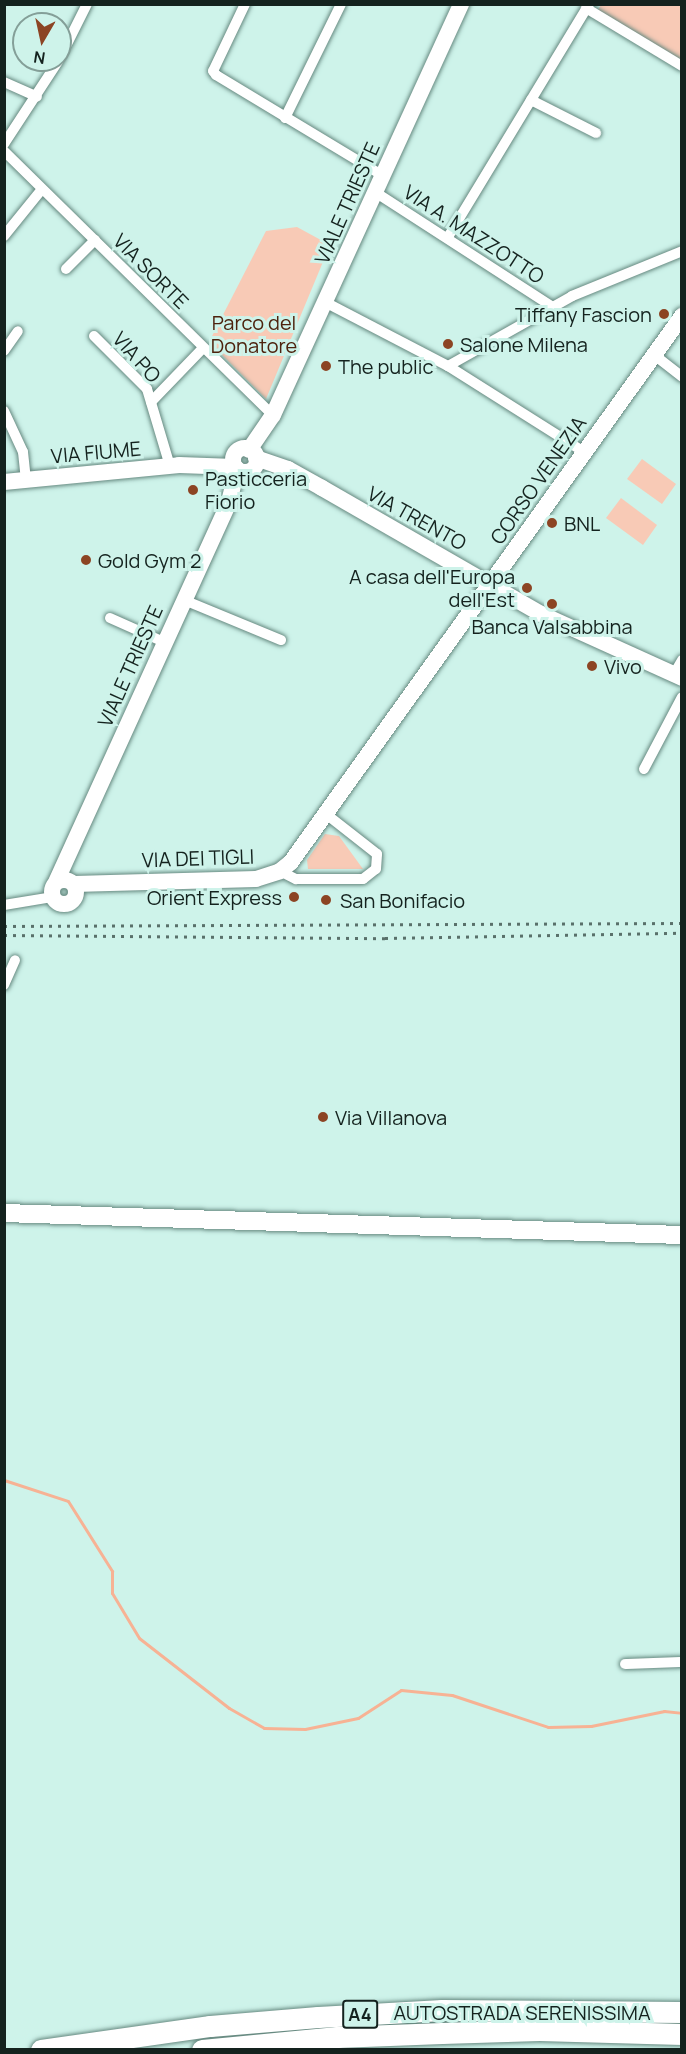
<!DOCTYPE html>
<html>
<head>
<meta charset="utf-8">
<style>
  body { margin:0 }
  #map { position:relative; width:686px; height:2054px; overflow:hidden; background:#cef3ea; font-family:Manrope,sans-serif }
  div>[style] { position:absolute }
  [style*='--x'] { left:calc(var(--x)*1px); top:calc(var(--y)*1px); width:calc(var(--w)*1px); rotate:calc(var(--a)*1deg) }
  .green>* { inset:0; background:#f8cab6 }
  .stream>* { height:3px; margin:-1.5px; padding:0 1.5px; transform-origin:1.5px; border-radius:1.5px; background:#f7b294 }
  .roads { filter:drop-shadow(0 0 2px #668980) drop-shadow(0 0 2px #668980) }
  .street>* { height:10px; margin:-5px; padding:0 5px; transform-origin:5px; border-radius:5px; background:#fff }
  .secondary>* { height:16px; margin:-8px; padding:0 8px; transform-origin:8px; border-radius:8px; background:#fff }
  .secondary>.ring { margin:-8px; padding:0; box-sizing:content-box; background:none; border:16px solid #fff; border-radius:50% }
  .primary>* { height:18px; margin:-9px; padding:0 9px; transform-origin:9px; border-radius:9px; background:#fff }
  .highway>* { height:21px; margin:-10.5px; padding:0 10.5px; transform-origin:10.5px; border-radius:10.5px; background:#fff }
  .rail>* { height:3px; margin-top:-1.5px; transform-origin:0; background:repeating-linear-gradient(90deg,#59706a 0 3px,transparent 0 9px) }
  .dots>* { width:16px; height:16px; translate:-50% -50%; box-sizing:border-box; border:3px solid #cef3ea; border-radius:50% }
  span { translate:-50% -50%; white-space:nowrap; text-align:center; line-height:1.15; -webkit-text-stroke:6px #cef3ea; paint-order:stroke }
  .shield-label span { padding:2px 4px; background:#cef3ea; border:2px solid; border-radius:4px; -webkit-text-stroke-width:0 }
  .shield-label { font-size:18px; color:#14221e; font-weight:700 }
  .street-label { font-size:20px; color:#14221e }
  .poi-label { font-size:20px; color:#14221e }
  .right { translate:-100% -50%; text-align:right }
  .left { translate:0 -50%; text-align:left }
  .park-label { font-size:20px; color:#4d220d }
  .frame { position:absolute; inset:0; border:6px solid #14221e; pointer-events:none }
  .north { position:absolute; left:12px; top:12px; width:60px; height:60px; box-sizing:border-box; background:#cef3ea; border:2px solid #849f98; border-radius:50%; rotate:189deg; font-size:16px; font-weight:700; line-height:24px; text-align:center; color:#14221e }
  .north::after { content:''; display:block; margin:auto; width:21px; height:27px; background:#8c4423; clip-path:polygon(50% 0,100% 100%,50% 72%,0 100%) }
</style>
</head>
<body>
<div id="map">
  <div class="green">
    <i style="clip-path:polygon(601px 5px,681px 5px,681px 63px,597px 11px)"></i>
    <i style="clip-path:polygon(297px 227px,330px 245px,266px 399px,209px 342px,266px 231px)"></i>
    <i style="clip-path:polygon(642px 459px,676px 484px,662px 504px,627px 479px)"></i>
    <i style="clip-path:polygon(621px 498px,657px 525px,643px 545px,606px 518px)"></i>
    <i style="clip-path:polygon(325px 834px,339px 836px,363px 869px,308px 869px,307px 860px)"></i>
  </div>
  <div class="stream">
    <i style="--x:4;--y:1480;--w:67;--a:18.2"></i>
    <i style="--x:68;--y:1501;--w:83;--a:57.8"></i>
    <i style="--x:112;--y:1571;--w:22;--a:90"></i>
    <i style="--x:112;--y:1593;--w:52;--a:59"></i>
    <i style="--x:139;--y:1638;--w:114;--a:37.9"></i>
    <i style="--x:229;--y:1708;--w:40;--a:29.7"></i>
    <i style="--x:264;--y:1728;--w:41;--a:1.4"></i>
    <i style="--x:305;--y:1729;--w:54;--a:-11.7"></i>
    <i style="--x:358;--y:1718;--w:51;--a:-33.1"></i>
    <i style="--x:401;--y:1690;--w:51;--a:5.6"></i>
    <i style="--x:452;--y:1695;--w:101;--a:18.4"></i>
    <i style="--x:548;--y:1727;--w:43;--a:-1.3"></i>
    <i style="--x:591;--y:1726;--w:75;--a:-11.6"></i>
    <i style="--x:664;--y:1711;--w:18;--a:6"></i>
  </div>
  <div class="roads">
    <div class="street">
      <i style="--x:245;--y:4;--w:74;--a:115.5"></i>
      <i style="--x:213;--y:71;--w:5;--a:53"></i>
      <i style="--x:216;--y:75;--w:194;--a:31.1"></i>
      <i style="--x:586;--y:8;--w:112;--a:31.1"></i>
      <i style="--x:60;--y:58;--w:60;--a:-63.4"></i>
      <i style="--x:4;--y:82;--w:36;--a:24"></i>
      <i style="--x:531;--y:100;--w:73;--a:26.9"></i>
      <i style="--x:285;--y:118;--w:127;--a:-63.8"></i>
      <i style="--x:4;--y:144;--w:100;--a:-56.8"></i>
      <i style="--x:4;--y:151;--w:377;--a:44.5"></i>
      <i style="--x:375;--y:192;--w:212;--a:32.9"></i>
      <i style="--x:4;--y:236;--w:60;--a:-51"></i>
      <i style="--x:448;--y:237;--w:272;--a:-58.8"></i>
      <i style="--x:66;--y:269;--w:41;--a:-45"></i>
      <i style="--x:325;--y:302;--w:139;--a:27.5"></i>
      <i style="--x:448;--y:366;--w:161;--a:32.3"></i>
      <i style="--x:94;--y:336;--w:75;--a:45"></i>
      <i style="--x:147;--y:389;--w:80;--a:73.4"></i>
      <i style="--x:4;--y:351;--w:24;--a:-55"></i>
      <i style="--x:653;--y:354;--w:37;--a:38"></i>
      <i style="--x:448;--y:366;--w:142;--a:-29.4"></i>
      <i style="--x:572;--y:296;--w:119;--a:-22.2"></i>
      <i style="--x:151;--y:402;--w:74;--a:-46.1"></i>
      <i style="--x:4;--y:411;--w:45;--a:65.1"></i>
      <i style="--x:23;--y:452;--w:28;--a:84"></i>
      <i style="--x:184;--y:600;--w:105;--a:22.4"></i>
      <i style="--x:110;--y:618;--w:59;--a:24"></i>
      <i style="--x:674;--y:674;--w:16;--a:-60"></i>
      <i style="--x:644;--y:769;--w:81;--a:-62.2"></i>
      <i style="--x:280;--y:871;--w:18;--a:27"></i>
      <i style="--x:296;--y:879;--w:67;--a:0"></i>
      <i style="--x:363;--y:879;--w:16;--a:-38"></i>
      <i style="--x:376;--y:869;--w:15;--a:-86"></i>
      <i style="--x:377;--y:854;--w:65;--a:-141.9"></i>
      <i style="--x:4;--y:905;--w:50;--a:-9.3"></i>
      <i style="--x:4;--y:985;--w:27;--a:-66"></i>
      <i style="--x:625;--y:1664;--w:57;--a:-2"></i>
    </div>
    <div class="secondary">
      <i class="ring" style="left:233px;top:448px;width:8px;height:8px"></i>
      <i style="--x:249;--y:450;--w:42;--a:-55.6"></i>
      <i style="--x:273;--y:415;--w:452;--a:-65.4"></i>
      <i style="--x:256;--y:458;--w:34;--a:19"></i>
      <i style="--x:288;--y:469;--w:39;--a:29"></i>
      <i style="--x:322;--y:488;--w:253;--a:29.9"></i>
      <i style="--x:541;--y:614;--w:155;--a:24.4"></i>
      <i style="--x:4;--y:482;--w:176;--a:-5.5"></i>
      <i style="--x:179;--y:465;--w:56;--a:2"></i>
      <i class="ring" style="left:52px;top:880px;width:8px;height:8px"></i>
      <i style="--x:56;--y:882;--w:418;--a:-65.5"></i>
      <i style="--x:229;--y:502;--w:34;--a:-76"></i>
      <i style="--x:74;--y:884;--w:182;--a:-1.6"></i>
      <i style="--x:256;--y:879;--w:25;--a:-18"></i>
      <i style="--x:280;--y:871;--w:14;--a:-39"></i>
      <i style="--x:291;--y:862;--w:672;--a:-54.39"></i>
    </div>
    <div class="primary">
      <i style="--x:4;--y:1213;--w:678;--a:1.86"></i>
    </div>
    <div class="highway">
      <i style="--x:41;--y:2050;--w:171;--a:-8.1"></i>
      <i style="--x:210;--y:2026;--w:108;--a:-4.8"></i>
      <i style="--x:318;--y:2017;--w:124;--a:-3.2"></i>
      <i style="--x:442;--y:2010;--w:240;--a:0.5"></i>
      <i style="--x:202;--y:2050;--w:136;--a:-5.5"></i>
      <i style="--x:337;--y:2037;--w:105;--a:-2.2"></i>
      <i style="--x:442;--y:2033;--w:97;--a:-1.8"></i>
      <i style="--x:539;--y:2030;--w:143;--a:1.6"></i>
    </div>
  </div>
  <div class="rail">
    <i style="--x:4;--y:926;--w:678;--a:-0.25"></i>
    <i style="--x:4;--y:935;--w:381;--a:0.5"></i>
    <i style="--x:385;--y:938;--w:297;--a:-1"></i>
  </div>
  <div class="dots">
    <i style="left:664px;top:314px;background:#8c4423"></i>
    <i style="left:448px;top:344px;background:#8c4423"></i>
    <i style="left:326px;top:366px;background:#8c4423"></i>
    <i style="left:193px;top:490px;background:#8c4423"></i>
    <i style="left:552px;top:523px;background:#8c4423"></i>
    <i style="left:86px;top:560px;background:#8c4423"></i>
    <i style="left:527px;top:588px;background:#8c4423"></i>
    <i style="left:552px;top:604px;background:#8c4423"></i>
    <i style="left:592px;top:666px;background:#8c4423"></i>
    <i style="left:294px;top:897px;background:#8c4423"></i>
    <i style="left:326px;top:900px;background:#8c4423"></i>
    <i style="left:323px;top:1117px;background:#8c4423"></i>
  </div>
  <div class="shield-label">
    <span style="left:360px;top:2014px">A4</span>
  </div>
  <div class="street-label">
    <span style="left:347px;top:203px;rotate:-66deg">VIALE TRIESTE</span>
    <span style="left:474px;top:234px;rotate:33deg">VIA A. MAZZOTTO</span>
    <span style="left:151px;top:271px;rotate:45deg">VIA SORTE</span>
    <span style="left:137px;top:357px;rotate:48deg">VIA PO</span>
    <span style="left:96px;top:452px;rotate:-5deg">VIA FIUME</span>
    <span style="left:538px;top:480px;rotate:-55deg">CORSO VENEZIA</span>
    <span style="left:417px;top:518px;rotate:29deg">VIA TRENTO</span>
    <span style="left:130px;top:666px;rotate:-66deg">VIALE TRIESTE</span>
    <span style="left:198px;top:858px;rotate:-2deg">VIA DEI TIGLI</span>
    <span style="left:522px;top:2012px">AUTOSTRADA SERENISSIMA</span>
  </div>
  <div class="poi-label">
    <span class="right" style="left:652px;top:314px">Tiffany Fascion</span>
    <span class="left" style="left:460px;top:344px">Salone Milena</span>
    <span class="left" style="left:338px;top:366px">The public</span>
    <span class="left" style="left:205px;top:490px">Pasticceria<br>Fiorio</span>
    <span class="left" style="left:564px;top:523px">BNL</span>
    <span class="left" style="left:98px;top:560px">Gold Gym 2</span>
    <span class="right" style="left:515px;top:588px">A casa dell'Europa<br>dell'Est</span>
    <span style="left:552px;top:626px">Banca Valsabbina</span>
    <span class="left" style="left:604px;top:666px">Vivo</span>
    <span class="right" style="left:282px;top:897px">Orient Express</span>
    <span class="left" style="left:340px;top:900px">San Bonifacio</span>
    <span class="left" style="left:335px;top:1117px">Via Villanova</span>
  </div>
  <div class="park-label">
    <span style="left:254px;top:334px">Parco del<br>Donatore</span>
  </div>
  <div class="frame"></div>
  <div class="north">N</div>
</div>
</body>
</html>
